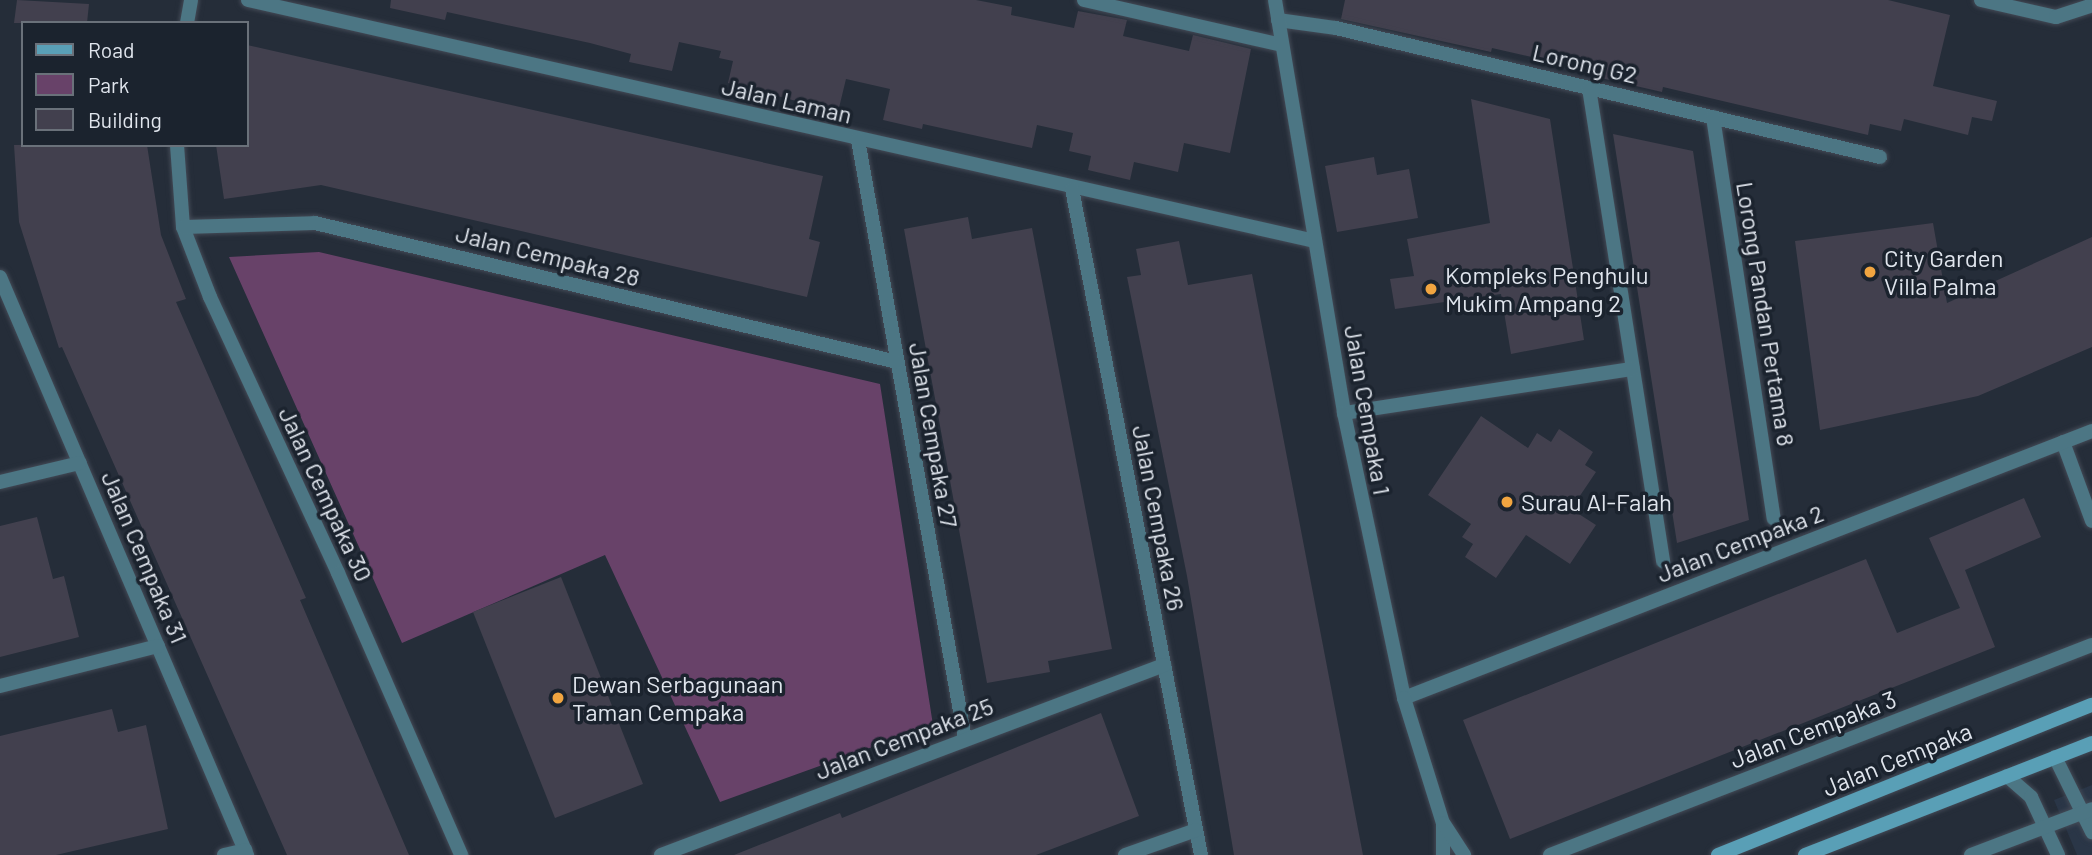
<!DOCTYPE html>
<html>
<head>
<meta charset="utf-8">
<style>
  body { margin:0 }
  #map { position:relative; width:2092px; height:855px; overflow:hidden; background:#252d39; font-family:Barlow,sans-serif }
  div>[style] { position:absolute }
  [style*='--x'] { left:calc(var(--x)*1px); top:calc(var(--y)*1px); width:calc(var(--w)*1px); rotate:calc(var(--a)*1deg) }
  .built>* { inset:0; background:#2a3647 }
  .green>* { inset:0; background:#684269 }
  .building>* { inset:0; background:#42404e }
  .roads { filter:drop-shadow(0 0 2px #434a56) drop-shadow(0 0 2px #434a56) }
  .minor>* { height:14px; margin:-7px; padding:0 7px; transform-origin:7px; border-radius:7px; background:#4c7684 }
  .tertiary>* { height:14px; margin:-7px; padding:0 7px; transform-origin:7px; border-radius:7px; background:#4c7684 }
  .secondary>* { height:14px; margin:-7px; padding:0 7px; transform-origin:7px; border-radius:7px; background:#599fb6 }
  .dots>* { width:19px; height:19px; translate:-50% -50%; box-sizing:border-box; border:4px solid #1b232e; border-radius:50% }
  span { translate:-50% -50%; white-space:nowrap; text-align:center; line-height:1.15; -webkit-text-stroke:7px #1b232e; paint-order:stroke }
  .street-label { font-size:24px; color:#e0e5ed }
  .poi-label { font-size:24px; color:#e0e5ed }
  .left { translate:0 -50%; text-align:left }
  .legend { position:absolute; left:21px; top:21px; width:228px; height:126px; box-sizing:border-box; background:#1b232e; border:2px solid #6a717a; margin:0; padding:9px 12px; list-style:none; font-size:21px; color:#e0e5ed }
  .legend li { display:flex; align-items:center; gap:14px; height:35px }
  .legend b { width:35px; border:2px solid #6a717a }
</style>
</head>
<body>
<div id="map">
  <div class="built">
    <i style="clip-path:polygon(2092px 785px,2092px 855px,2077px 855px,2054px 800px)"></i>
  </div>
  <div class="green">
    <i style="clip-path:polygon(319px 252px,880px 384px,933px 725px,720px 802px,605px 555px,402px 643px,229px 257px)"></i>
  </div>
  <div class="building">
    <i style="clip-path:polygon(17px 0,89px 4px,87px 23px,14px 23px)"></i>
    <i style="clip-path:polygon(391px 0,976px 0,1012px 7px,1011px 15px,1074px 28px,1078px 11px,1127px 20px,1123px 36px,1189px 51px,1193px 35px,1251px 49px,1230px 153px,1184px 143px,1178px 172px,1134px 162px,1130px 180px,1088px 170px,1091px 156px,1069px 151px,1073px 133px,1037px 125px,1032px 148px,923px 124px,922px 129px,883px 120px,890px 89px,846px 79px,838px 112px,728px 83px,733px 61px,719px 58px,721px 51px,679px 42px,672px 71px,629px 62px,631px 54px,590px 43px,447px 12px,445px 20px,390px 8px)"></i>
    <i style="clip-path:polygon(1345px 0,1888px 0,1950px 15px,1933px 86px,1997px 101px,1992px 121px,1972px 117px,1968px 135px,1904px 119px,1901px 131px,1870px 124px,1868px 135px,1663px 87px,1662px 92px,1579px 73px,1580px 68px,1492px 48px,1491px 52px,1341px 19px)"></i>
    <i style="clip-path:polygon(247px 45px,823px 176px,809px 239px,820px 242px,807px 297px,321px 185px,224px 199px,216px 145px,247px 145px)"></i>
    <i style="clip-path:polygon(1471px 99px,1550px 119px,1584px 340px,1511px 354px,1501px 294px,1395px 309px,1390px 279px,1414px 276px,1407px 239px,1490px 223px)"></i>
    <i style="clip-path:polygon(1613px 134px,1693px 151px,1749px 520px,1677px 543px)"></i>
    <i style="clip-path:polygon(14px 145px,147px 145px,161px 235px,186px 299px,176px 302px,306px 598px,300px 600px,409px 855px,287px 855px,62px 347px,59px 348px,19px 222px)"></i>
    <i style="clip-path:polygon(1374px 157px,1377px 175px,1409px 169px,1418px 218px,1337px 232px,1325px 166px)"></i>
    <i style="clip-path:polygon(968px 217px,972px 239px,1032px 228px,1112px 649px,1048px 661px,1050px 672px,987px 683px,904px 229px)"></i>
    <i style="clip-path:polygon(1933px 223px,1947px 303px,2092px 237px,2092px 347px,1978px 396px,1820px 430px,1795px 241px)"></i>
    <i style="clip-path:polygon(1179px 241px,1188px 285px,1252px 274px,1363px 855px,1234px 855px,1187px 576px,1127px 277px,1141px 275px,1136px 249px)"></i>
    <i style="clip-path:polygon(1481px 416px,1528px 448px,1537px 433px,1551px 442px,1559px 429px,1593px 452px,1585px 465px,1596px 472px,1571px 509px,1596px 525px,1570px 564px,1526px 535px,1496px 578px,1465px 557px,1473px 544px,1462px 537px,1471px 524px,1428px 495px)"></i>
    <i style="clip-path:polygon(2024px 498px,2041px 537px,1965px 570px,1995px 647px,1510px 839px,1463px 720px,1866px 559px,1897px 633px,1942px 615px,1960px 608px,1929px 538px)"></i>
    <i style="clip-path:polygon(37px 517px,53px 579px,64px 576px,79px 637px,0 657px,0 526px)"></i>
    <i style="clip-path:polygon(561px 577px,643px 784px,555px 818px,473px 612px)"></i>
    <i style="clip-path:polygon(112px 709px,118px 732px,146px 725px,168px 829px,56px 855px,0 855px,0 736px)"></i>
    <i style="clip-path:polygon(1101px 713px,1139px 816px,1036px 855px,734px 855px,840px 813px,842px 818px)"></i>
  </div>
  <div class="roads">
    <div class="minor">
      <i style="--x:248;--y:0;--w:1094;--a:12.73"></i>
      <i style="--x:1084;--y:0;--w:203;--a:12.8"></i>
      <i style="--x:1981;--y:0;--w:77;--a:12.8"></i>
      <i style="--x:2056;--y:17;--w:38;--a:-18"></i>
      <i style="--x:1278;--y:20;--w:59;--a:7.9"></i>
      <i style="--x:1336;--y:28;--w:559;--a:13.34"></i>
      <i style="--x:187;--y:23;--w:23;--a:-80"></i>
      <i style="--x:1589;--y:88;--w:479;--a:81.1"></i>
      <i style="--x:1713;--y:117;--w:406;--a:81.4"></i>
      <i style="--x:858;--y:140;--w:608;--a:79.87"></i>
      <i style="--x:177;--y:145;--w:82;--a:85.8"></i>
      <i style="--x:183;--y:227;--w:75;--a:68.9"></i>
      <i style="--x:210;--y:297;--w:304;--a:65.1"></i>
      <i style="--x:338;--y:573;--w:308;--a:66.4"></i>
      <i style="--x:1072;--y:189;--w:678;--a:79.04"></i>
      <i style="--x:183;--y:227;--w:132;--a:-1.7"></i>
      <i style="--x:315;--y:223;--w:598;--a:13.43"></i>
      <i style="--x:0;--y:277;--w:629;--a:66.86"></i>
      <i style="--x:1344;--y:413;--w:292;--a:-8.7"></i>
      <i style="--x:2063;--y:442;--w:84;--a:69.8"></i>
      <i style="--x:0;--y:482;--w:82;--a:-13.4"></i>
      <i style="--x:0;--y:686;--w:163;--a:-14.2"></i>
      <i style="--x:1404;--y:698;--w:738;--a:-21.21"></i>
      <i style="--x:2055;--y:757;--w:84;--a:63.7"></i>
      <i style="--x:2007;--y:776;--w:32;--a:41"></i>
      <i style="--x:2031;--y:797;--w:64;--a:65"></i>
      <i style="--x:224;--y:855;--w:22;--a:-13"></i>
      <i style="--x:661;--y:855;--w:538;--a:-20.69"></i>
      <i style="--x:1125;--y:855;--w:75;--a:-19.4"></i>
      <i style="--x:1550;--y:855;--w:581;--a:-21.18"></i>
      <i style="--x:1971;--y:855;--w:129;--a:-20.8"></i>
    </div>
    <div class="tertiary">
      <i style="--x:1275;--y:0;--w:419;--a:80.5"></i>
      <i style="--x:1344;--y:413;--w:291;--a:78.1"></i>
      <i style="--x:1404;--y:698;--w:131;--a:72.7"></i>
      <i style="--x:1443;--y:823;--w:32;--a:90"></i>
      <i style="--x:1444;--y:824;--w:37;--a:57"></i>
    </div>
    <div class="secondary">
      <i style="--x:1718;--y:855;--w:403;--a:-21.9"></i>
      <i style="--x:1805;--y:855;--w:308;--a:-21.3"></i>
    </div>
  </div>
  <div class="dots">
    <i style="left:1870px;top:272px;background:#f1a540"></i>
    <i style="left:1431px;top:289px;background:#f1a540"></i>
    <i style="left:1507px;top:502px;background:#f1a540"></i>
    <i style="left:558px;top:698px;background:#f1a540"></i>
  </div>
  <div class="street-label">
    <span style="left:1585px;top:63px;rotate:13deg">Lorong G2</span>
    <span style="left:787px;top:100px;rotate:13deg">Jalan Laman</span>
    <span style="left:548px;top:255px;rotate:14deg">Jalan Cempaka 28</span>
    <span style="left:1766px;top:314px;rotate:81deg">Lorong Pandan Pertama 8</span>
    <span style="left:1368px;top:410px;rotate:80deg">Jalan Cempaka 1</span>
    <span style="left:934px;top:435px;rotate:80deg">Jalan Cempaka 27</span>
    <span style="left:326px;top:494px;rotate:65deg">Jalan Cempaka 30</span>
    <span style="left:1159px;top:518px;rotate:79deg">Jalan Cempaka 26</span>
    <span style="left:1740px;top:543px;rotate:-21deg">Jalan Cempaka 2</span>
    <span style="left:145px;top:557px;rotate:67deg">Jalan Cempaka 31</span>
    <span style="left:1813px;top:729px;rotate:-21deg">Jalan Cempaka 3</span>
    <span style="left:904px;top:738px;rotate:-21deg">Jalan Cempaka 25</span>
    <span style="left:1897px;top:759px;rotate:-22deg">Jalan Cempaka</span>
  </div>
  <div class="poi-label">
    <span class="left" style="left:1884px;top:272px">City Garden<br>Villa Palma</span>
    <span class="left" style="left:1445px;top:289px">Kompleks Penghulu<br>Mukim Ampang 2</span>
    <span class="left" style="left:1521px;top:502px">Surau Al-Falah</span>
    <span class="left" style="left:572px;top:698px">Dewan Serbagunaan<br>Taman Cempaka</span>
  </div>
  <ul class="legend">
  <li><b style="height:9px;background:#599fb6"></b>Road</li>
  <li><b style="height:19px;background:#684269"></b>Park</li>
  <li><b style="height:19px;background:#42404e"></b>Building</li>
  </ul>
</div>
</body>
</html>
